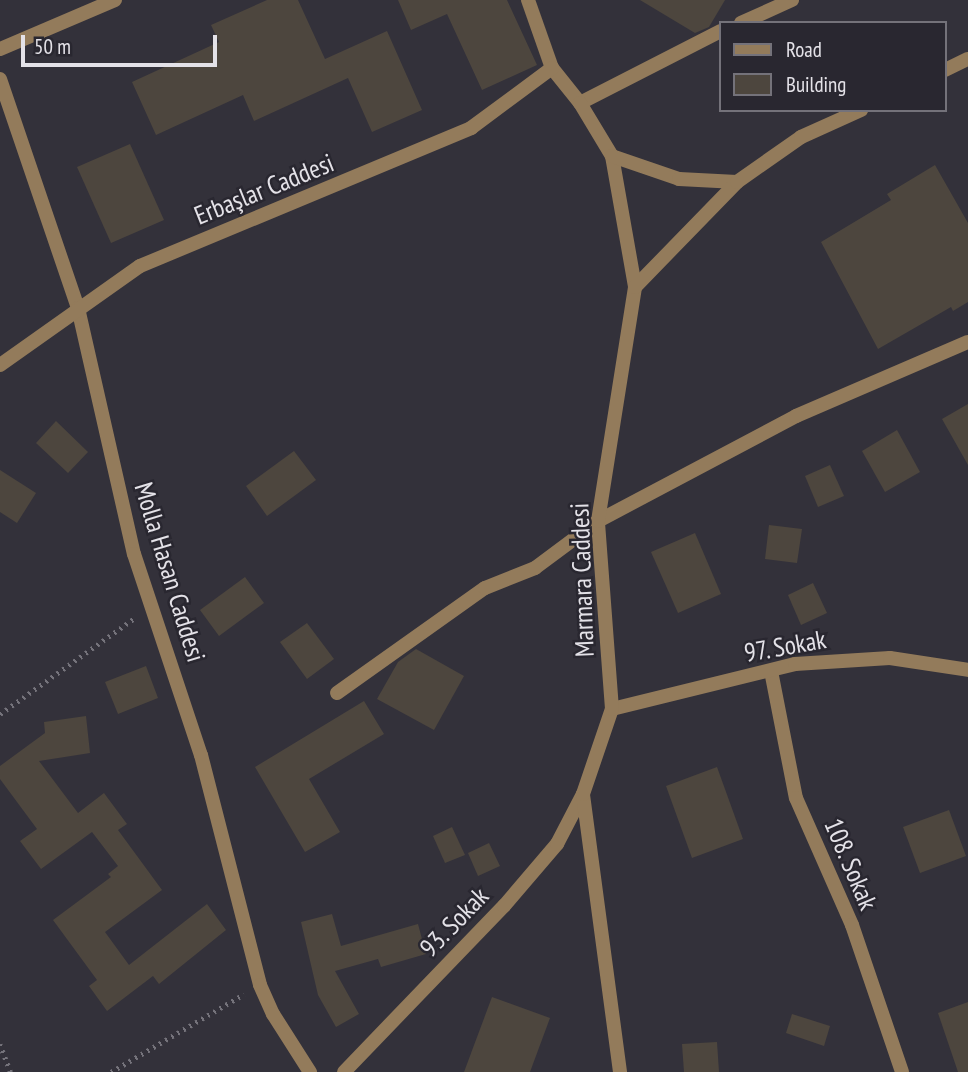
<!DOCTYPE html>
<html>
<head>
<meta charset="utf-8">
<style>
  body { margin:0 }
  #map { position:relative; width:968px; height:1072px; overflow:hidden; background:#33313a; font-family:"PT Sans Narrow",sans-serif }
  div>[style] { position:absolute }
  [style*='--x'] { left:calc(var(--x)*1px); top:calc(var(--y)*1px); width:calc(var(--w)*1px); rotate:calc(var(--a)*1deg) }
  .building>* { inset:0; background:#4d463e }
  .path>* { height:4.5px; margin-top:-2.25px; transform-origin:0; background:repeating-linear-gradient(90deg,#75737b 0 2px,transparent 0 7px) }
  .minor>* { height:14px; margin:-7px; padding:0 7px; transform-origin:7px; border-radius:7px; background:#937b5b }
  .tertiary>* { height:14px; margin:-7px; padding:0 7px; transform-origin:7px; border-radius:7px; background:#937b5b }
  span { translate:-50% -50%; white-space:nowrap; text-align:center; line-height:1.15; -webkit-text-stroke:5px #292730; paint-order:stroke }
  .street-label { font-size:26px; color:#e4e2e8 }
  .legend { position:absolute; left:719px; top:21px; width:228px; height:91px; box-sizing:border-box; background:#292730; border:2px solid #74727a; margin:0; padding:9px 12px; list-style:none; font-size:21px; color:#e4e2e8 }
  .legend li { display:flex; align-items:center; gap:14px; height:35px }
  .legend b { width:35px; border:2px solid #74727a }
  .scale { position:absolute; left:21px; top:35px; width:196px; height:32px; box-sizing:border-box; border:4px solid #e4e2e8; border-top:0; padding-left:9px; font-size:21px; line-height:24px; white-space:nowrap; color:#e4e2e8; -webkit-text-stroke:5px #292730; paint-order:stroke }
</style>
</head>
<body>
<div id="map">
  <div class="building">
    <i style="clip-path:polygon(267px 0,298px 0,325px 59px,387px 31px,422px 110px,372px 132px,348px 78px,254px 121px,243px 95px,156px 135px,132px 82px,219px 42px,211px 25px)"></i>
    <i style="clip-path:polygon(398px 0,507px 0,537px 65px,482px 90px,447px 14px,411px 30px)"></i>
    <i style="clip-path:polygon(640px 0,725px 0,709px 27px,695px 33px)"></i>
    <i style="clip-path:polygon(130px 144px,164px 220px,111px 243px,77px 167px)"></i>
    <i style="clip-path:polygon(935px 165px,968px 223px,968px 302px,953px 311px,951px 307px,878px 349px,821px 242px,891px 200px,887px 194px)"></i>
    <i style="clip-path:polygon(968px 404px,968px 465px,942px 419px)"></i>
    <i style="clip-path:polygon(56px 421px,88px 452px,68px 473px,36px 443px)"></i>
    <i style="clip-path:polygon(897px 430px,920px 472px,885px 492px,862px 451px)"></i>
    <i style="clip-path:polygon(294px 451px,316px 480px,267px 516px,246px 486px)"></i>
    <i style="clip-path:polygon(830px 465px,844px 496px,818px 507px,805px 476px)"></i>
    <i style="clip-path:polygon(0 470px,36px 493px,17px 523px,0 512px)"></i>
    <i style="clip-path:polygon(769px 525px,802px 529px,797px 563px,765px 559px)"></i>
    <i style="clip-path:polygon(695px 533px,721px 594px,678px 613px,651px 552px)"></i>
    <i style="clip-path:polygon(245px 577px,264px 603px,219px 636px,200px 610px)"></i>
    <i style="clip-path:polygon(813px 583px,827px 613px,801px 625px,788px 595px)"></i>
    <i style="clip-path:polygon(307px 623px,334px 659px,307px 679px,280px 642px)"></i>
    <i style="clip-path:polygon(416px 649px,464px 676px,434px 730px,377px 699px,398px 662px)"></i>
    <i style="clip-path:polygon(146px 666px,158px 698px,118px 714px,105px 682px)"></i>
    <i style="clip-path:polygon(364px 701px,384px 734px,309px 779px,340px 832px,305px 852px,255px 767px)"></i>
    <i style="clip-path:polygon(86px 716px,90px 753px,39px 761px,78px 813px,104px 793px,127px 824px,118px 830px,162px 890px,105px 932px,129px 965px,207px 904px,226px 930px,159px 984px,153px 976px,107px 1011px,89px 986px,97px 980px,53px 920px,111px 877px,108px 874px,118px 866px,92px 832px,41px 869px,20px 841px,37px 829px,0 779px,0 766px,45px 733px,44px 722px)"></i>
    <i style="clip-path:polygon(717px 767px,743px 839px,692px 858px,666px 786px)"></i>
    <i style="clip-path:polygon(949px 810px,966px 856px,920px 873px,903px 827px)"></i>
    <i style="clip-path:polygon(452px 827px,465px 855px,445px 863px,433px 836px)"></i>
    <i style="clip-path:polygon(489px 843px,500px 866px,478px 876px,468px 853px)"></i>
    <i style="clip-path:polygon(332px 914px,341px 946px,418px 924px,426px 954px,381px 967px,378px 959px,335px 971px,359px 1014px,336px 1027px,318px 995px,301px 922px)"></i>
    <i style="clip-path:polygon(492px 997px,550px 1018px,530px 1072px,464px 1072px)"></i>
    <i style="clip-path:polygon(968px 1002px,968px 1072px,958px 1072px,938px 1013px)"></i>
    <i style="clip-path:polygon(792px 1014px,830px 1026px,824px 1046px,786px 1033px)"></i>
    <i style="clip-path:polygon(717px 1042px,719px 1072px,684px 1072px,682px 1044px)"></i>
  </div>
  <div class="path">
    <i style="--x:0;--y:714;--w:167;--a:-35.5"></i>
    <i style="--x:0;--y:1044;--w:30;--a:69"></i>
    <i style="--x:111;--y:1072;--w:154;--a:-30.4"></i>
  </div>
  <div class="minor">
    <i style="--x:741;--y:23;--w:56;--a:-24.3"></i>
    <i style="--x:0;--y:49;--w:125;--a:-23.1"></i>
    <i style="--x:580;--y:103;--w:158;--a:-27.1"></i>
    <i style="--x:771;--y:671;--w:129;--a:78.9"></i>
    <i style="--x:796;--y:798;--w:139;--a:66.2"></i>
    <i style="--x:852;--y:925;--w:155;--a:71.2"></i>
    <i style="--x:337;--y:693;--w:181;--a:-35.4"></i>
    <i style="--x:485;--y:588;--w:54;--a:-21.8"></i>
    <i style="--x:535;--y:568;--w:79;--a:-36.7"></i>
    <i style="--x:598;--y:521;--w:224;--a:-27.9"></i>
    <i style="--x:796;--y:416;--w:187;--a:-23.3"></i>
    <i style="--x:612;--y:709;--w:188;--a:-13.8"></i>
    <i style="--x:795;--y:664;--w:95;--a:-3.6"></i>
    <i style="--x:890;--y:658;--w:79;--a:8.7"></i>
    <i style="--x:344;--y:1072;--w:231;--a:-46.1"></i>
    <i style="--x:504;--y:906;--w:82;--a:-49.5"></i>
    <i style="--x:557;--y:844;--w:56;--a:-62.5"></i>
  </div>
  <div class="tertiary">
    <i style="--x:528;--y:0;--w:72;--a:70.6"></i>
    <i style="--x:552;--y:68;--w:45;--a:51.3"></i>
    <i style="--x:580;--y:103;--w:62;--a:58.9"></i>
    <i style="--x:612;--y:156;--w:133;--a:80"></i>
    <i style="--x:945;--y:70;--w:25;--a:-26"></i>
    <i style="--x:0;--y:79;--w:242;--a:71.2"></i>
    <i style="--x:78;--y:308;--w:252;--a:77.2"></i>
    <i style="--x:134;--y:554;--w:212;--a:71.6"></i>
    <i style="--x:201;--y:755;--w:237;--a:75.6"></i>
    <i style="--x:260;--y:985;--w:32;--a:66"></i>
    <i style="--x:273;--y:1014;--w:69;--a:57.5"></i>
    <i style="--x:612;--y:156;--w:71;--a:18.9"></i>
    <i style="--x:679;--y:179;--w:58;--a:3"></i>
    <i style="--x:0;--y:365;--w:171;--a:-35.3"></i>
    <i style="--x:140;--y:266;--w:359;--a:-22.6"></i>
    <i style="--x:471;--y:128;--w:101;--a:-36.5"></i>
    <i style="--x:620;--y:1072;--w:280;--a:-97.6"></i>
    <i style="--x:583;--y:794;--w:90;--a:-71.2"></i>
    <i style="--x:612;--y:709;--w:189;--a:-94.3"></i>
    <i style="--x:598;--y:521;--w:237;--a:-81"></i>
    <i style="--x:635;--y:287;--w:146;--a:-45.8"></i>
    <i style="--x:737;--y:182;--w:78;--a:-35.1"></i>
    <i style="--x:801;--y:137;--w:66;--a:-24.2"></i>
  </div>
  <div class="street-label">
    <span style="left:264px;top:189px;rotate:-22deg">Erbaşlar Caddesi</span>
    <span style="left:170px;top:572px;rotate:73deg">Molla Hasan Caddesi</span>
    <span style="left:582px;top:580px;rotate:-92deg">Marmara Caddesi</span>
    <span style="left:785px;top:646px;rotate:-10deg">97. Sokak</span>
    <span style="left:851px;top:864px;rotate:67deg">108. Sokak</span>
    <span style="left:454px;top:922px;rotate:-46deg">93. Sokak</span>
  </div>
  <ul class="legend">
  <li><b style="height:9px;background:#937b5b"></b>Road</li>
  <li><b style="height:19px;background:#4d463e"></b>Building</li>
  </ul>
  <div class="scale">50 m</div>
</div>
</body>
</html>
